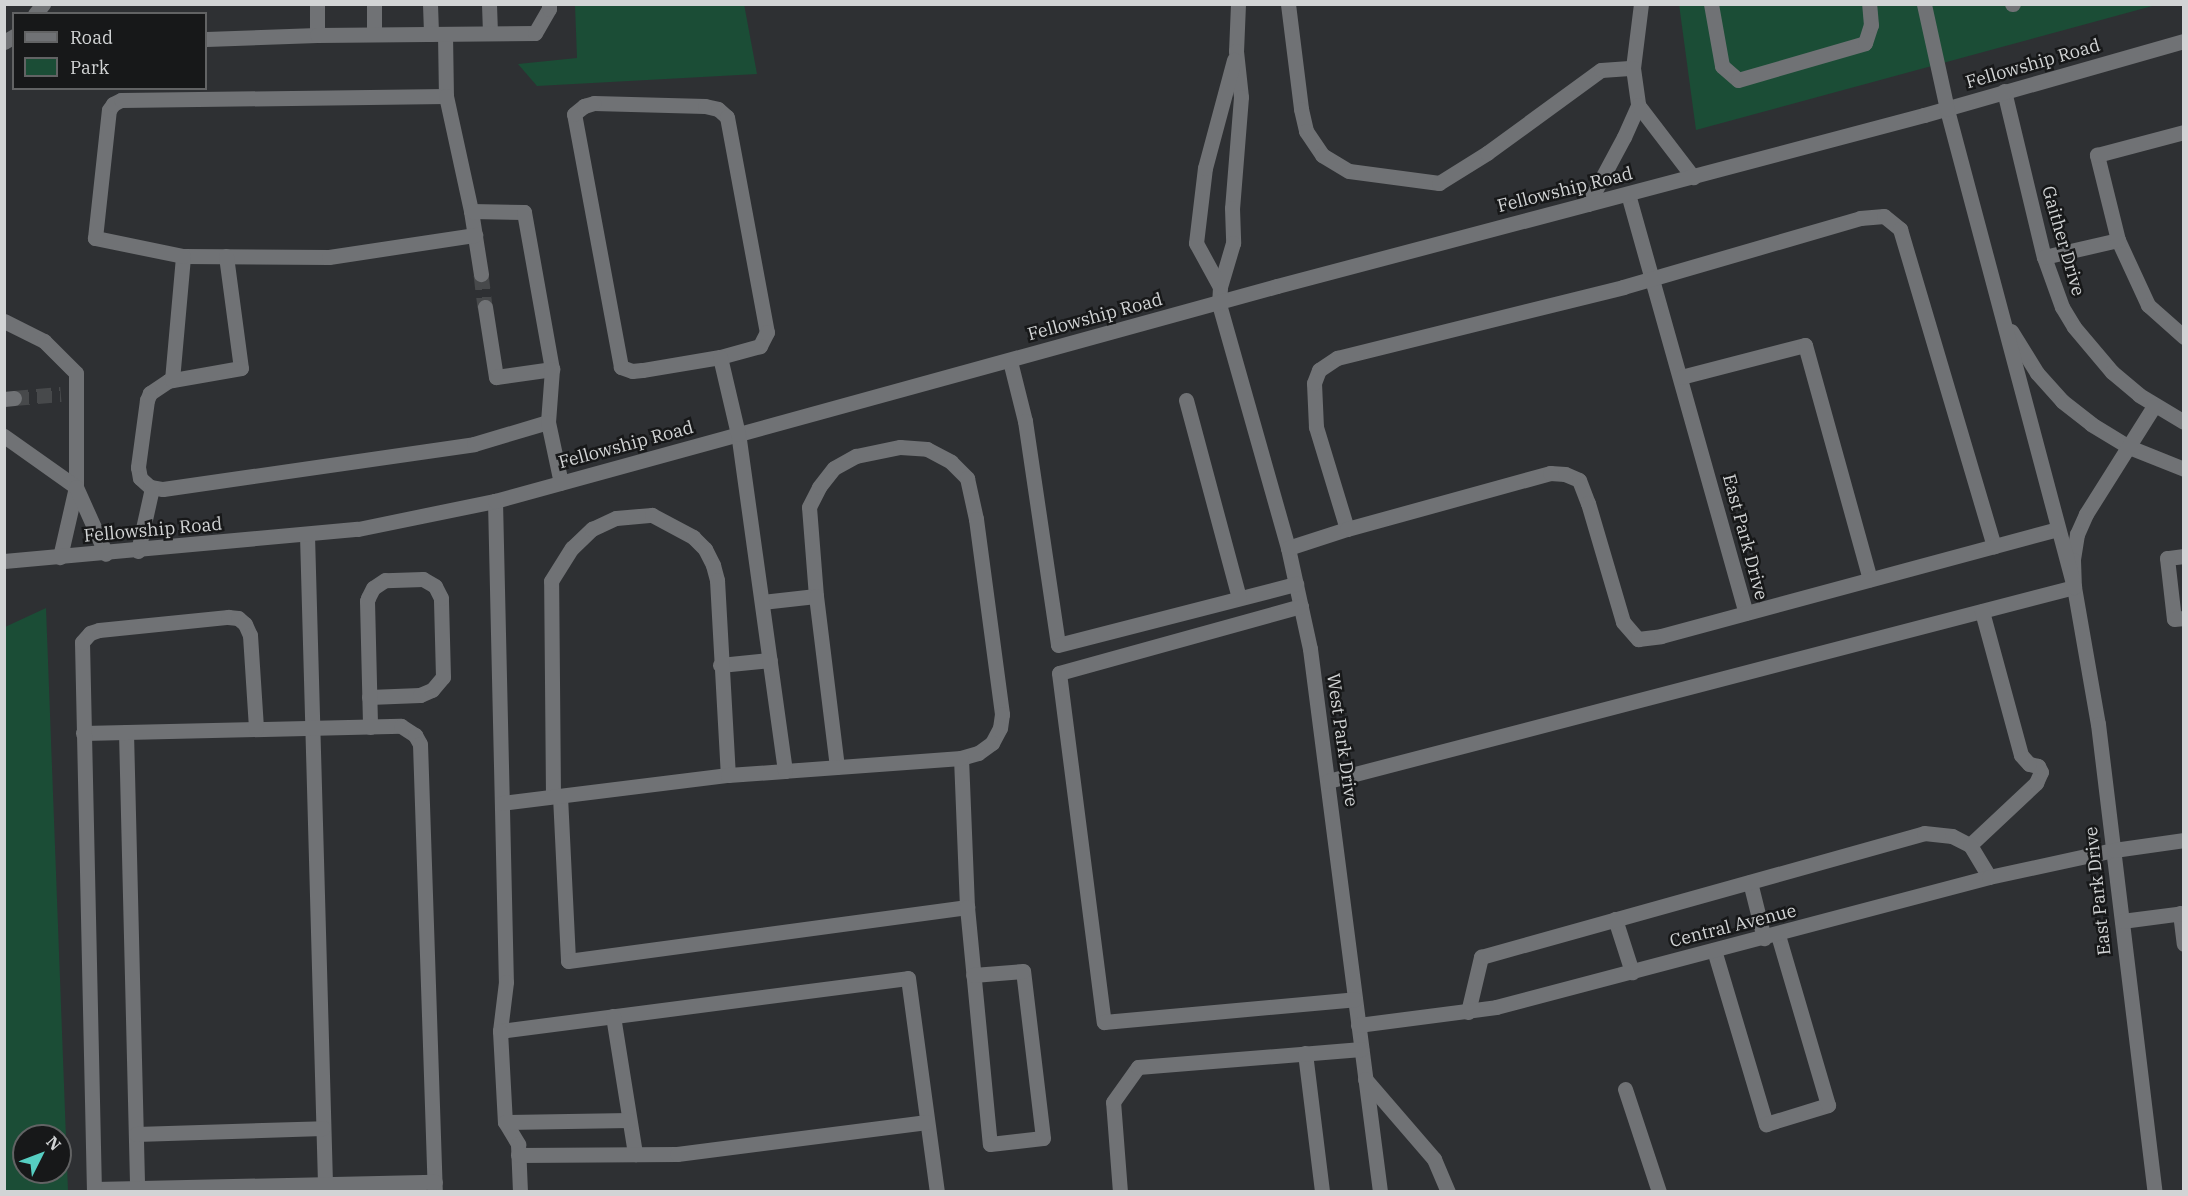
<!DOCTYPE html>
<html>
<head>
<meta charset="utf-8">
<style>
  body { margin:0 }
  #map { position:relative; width:2188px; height:1196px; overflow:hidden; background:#2e3033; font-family:"IBM Plex Serif",serif }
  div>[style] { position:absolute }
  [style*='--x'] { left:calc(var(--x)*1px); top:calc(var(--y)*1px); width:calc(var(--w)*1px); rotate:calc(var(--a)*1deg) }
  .green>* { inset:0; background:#1b4d36 }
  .minor-tunnel>* { height:15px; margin-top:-7.5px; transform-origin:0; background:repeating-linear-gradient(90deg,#47494b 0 15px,transparent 0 23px) }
  .minor>* { height:15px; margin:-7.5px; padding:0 7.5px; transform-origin:7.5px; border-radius:7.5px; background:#707275 }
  span { translate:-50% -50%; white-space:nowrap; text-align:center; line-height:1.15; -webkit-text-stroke:5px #171819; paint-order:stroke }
  .street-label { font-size:18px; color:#d2d4d5 }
  .frame { position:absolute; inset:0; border:6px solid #d2d4d5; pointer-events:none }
  .legend { position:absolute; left:12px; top:12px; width:195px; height:78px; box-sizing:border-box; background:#171819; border:2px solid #626364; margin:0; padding:8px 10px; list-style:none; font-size:18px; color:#d2d4d5 }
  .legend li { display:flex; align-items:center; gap:12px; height:30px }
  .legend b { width:30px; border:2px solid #626364 }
  .north { position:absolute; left:12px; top:1124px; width:60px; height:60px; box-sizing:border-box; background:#171819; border:2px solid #626364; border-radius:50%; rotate:48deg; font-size:16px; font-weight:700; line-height:24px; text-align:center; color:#d2d4d5 }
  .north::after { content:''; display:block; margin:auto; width:21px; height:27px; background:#56cec2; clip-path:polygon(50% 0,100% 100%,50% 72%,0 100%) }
</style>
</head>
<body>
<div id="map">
  <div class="green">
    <i style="clip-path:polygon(744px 4px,757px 74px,537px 86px,518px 64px,577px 58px,575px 5px)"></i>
    <i style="clip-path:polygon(1679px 4px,2156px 5px,1696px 130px)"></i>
    <i style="clip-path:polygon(evenodd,46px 608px,68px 1191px,5px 1191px,5px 627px,46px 608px,24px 1136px,60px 1136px,60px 1172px,24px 1172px,24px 1136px)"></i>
  </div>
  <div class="minor-tunnel">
    <i style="--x:481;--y:274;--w:33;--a:83"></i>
    <i style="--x:14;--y:398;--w:47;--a:-4.9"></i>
  </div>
  <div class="minor">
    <i style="--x:317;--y:4;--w:31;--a:90"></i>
    <i style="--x:374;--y:4;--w:30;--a:90"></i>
    <i style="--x:430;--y:4;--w:30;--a:88"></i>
    <i style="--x:489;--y:4;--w:29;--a:88"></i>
    <i style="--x:1238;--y:4;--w:47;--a:92.4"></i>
    <i style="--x:1236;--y:51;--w:46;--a:83.8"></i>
    <i style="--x:1241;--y:97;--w:111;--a:94.6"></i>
    <i style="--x:1232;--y:208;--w:35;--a:88"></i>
    <i style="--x:1233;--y:243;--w:46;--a:106.5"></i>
    <i style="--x:1220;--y:287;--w:17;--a:93"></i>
    <i style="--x:1219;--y:304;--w:254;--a:74.2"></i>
    <i style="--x:1288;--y:548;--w:103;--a:77.7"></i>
    <i style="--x:1310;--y:649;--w:547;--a:82.65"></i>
    <i style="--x:1288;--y:4;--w:106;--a:82.9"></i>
    <i style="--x:1301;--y:109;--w:23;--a:77"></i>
    <i style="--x:1306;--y:131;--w:29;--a:56"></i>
    <i style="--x:1322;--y:155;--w:31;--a:31"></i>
    <i style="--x:1349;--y:171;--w:91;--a:7.6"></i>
    <i style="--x:1439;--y:183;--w:57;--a:-32"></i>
    <i style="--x:1487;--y:153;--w:141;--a:-36.1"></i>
    <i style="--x:1601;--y:70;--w:32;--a:-4"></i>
    <i style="--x:1633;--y:68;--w:64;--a:-82.9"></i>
    <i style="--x:1711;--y:4;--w:63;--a:79.9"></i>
    <i style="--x:1722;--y:66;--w:21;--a:41"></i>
    <i style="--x:1738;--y:80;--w:132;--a:-16.2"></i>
    <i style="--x:1865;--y:43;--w:19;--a:-72"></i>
    <i style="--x:1871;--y:25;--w:21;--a:-95"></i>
    <i style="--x:2012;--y:4;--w:1;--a:0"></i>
    <i style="--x:35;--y:14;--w:13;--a:-51"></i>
    <i style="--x:445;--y:34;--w:62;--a:89.1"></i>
    <i style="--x:206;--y:39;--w:111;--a:-2.1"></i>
    <i style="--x:317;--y:35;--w:218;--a:-0.5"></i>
    <i style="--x:535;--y:33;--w:28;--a:-60"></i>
    <i style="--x:549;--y:9;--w:5;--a:-90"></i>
    <i style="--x:4;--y:42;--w:12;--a:-31"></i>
    <i style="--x:1633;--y:68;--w:37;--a:82"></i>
    <i style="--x:2004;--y:91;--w:171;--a:76.5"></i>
    <i style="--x:2044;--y:257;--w:53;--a:70.2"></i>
    <i style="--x:2062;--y:307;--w:23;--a:59"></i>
    <i style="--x:2074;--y:327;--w:59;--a:49.8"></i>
    <i style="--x:2112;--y:372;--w:35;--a:40"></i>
    <i style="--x:2139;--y:395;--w:52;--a:31"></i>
    <i style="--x:594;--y:103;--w:111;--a:1.5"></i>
    <i style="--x:705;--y:106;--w:13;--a:13"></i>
    <i style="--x:718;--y:109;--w:12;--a:42"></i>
    <i style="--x:727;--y:117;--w:219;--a:79.5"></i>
    <i style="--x:767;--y:332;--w:16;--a:117"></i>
    <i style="--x:760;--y:346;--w:41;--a:164.6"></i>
    <i style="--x:720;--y:357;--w:79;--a:170.5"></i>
    <i style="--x:642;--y:370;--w:10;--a:174"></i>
    <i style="--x:632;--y:371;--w:12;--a:-160"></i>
    <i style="--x:621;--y:367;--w:257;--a:-100.5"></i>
    <i style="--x:574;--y:114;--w:13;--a:-39"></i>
    <i style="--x:584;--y:106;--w:10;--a:-17"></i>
    <i style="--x:1628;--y:194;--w:435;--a:74.3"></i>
    <i style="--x:1588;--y:204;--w:76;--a:-61.8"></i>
    <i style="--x:1624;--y:137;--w:35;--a:-66"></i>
    <i style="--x:1638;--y:105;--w:91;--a:52.6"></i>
    <i style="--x:471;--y:211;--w:64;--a:81"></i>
    <i style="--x:2118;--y:240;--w:72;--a:65.2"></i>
    <i style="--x:2148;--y:305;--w:48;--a:41.6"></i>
    <i style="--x:183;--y:256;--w:146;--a:0.4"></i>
    <i style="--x:329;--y:257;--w:148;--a:-8.6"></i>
    <i style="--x:226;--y:256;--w:113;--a:82.4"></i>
    <i style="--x:241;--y:368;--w:74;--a:169.9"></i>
    <i style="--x:168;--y:381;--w:22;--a:146"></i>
    <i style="--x:150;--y:393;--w:8;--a:113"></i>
    <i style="--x:147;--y:400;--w:68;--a:97.7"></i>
    <i style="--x:138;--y:467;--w:11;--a:80"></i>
    <i style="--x:140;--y:478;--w:13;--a:42"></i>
    <i style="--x:150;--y:487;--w:13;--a:9"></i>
    <i style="--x:163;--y:489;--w:314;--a:-8.2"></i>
    <i style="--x:474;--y:444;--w:77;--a:-16.6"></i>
    <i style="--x:2044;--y:257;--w:76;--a:-12.9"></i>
    <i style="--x:2118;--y:240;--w:88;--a:-103.9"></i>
    <i style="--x:2097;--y:155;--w:90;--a:-14.8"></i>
    <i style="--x:1220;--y:287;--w:50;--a:-118.6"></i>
    <i style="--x:1196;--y:243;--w:76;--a:-83.2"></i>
    <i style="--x:1205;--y:168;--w:112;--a:-75"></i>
    <i style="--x:485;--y:307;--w:71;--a:81.1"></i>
    <i style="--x:496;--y:377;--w:57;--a:-8.1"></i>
    <i style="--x:4;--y:321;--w:45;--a:26.6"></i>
    <i style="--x:44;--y:341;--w:45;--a:45"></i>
    <i style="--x:76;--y:373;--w:114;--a:90"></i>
    <i style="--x:76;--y:487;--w:72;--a:102.9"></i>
    <i style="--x:2011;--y:331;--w:49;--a:58.2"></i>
    <i style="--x:2037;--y:373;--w:38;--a:48"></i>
    <i style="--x:2062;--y:401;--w:37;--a:38"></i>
    <i style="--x:2091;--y:424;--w:44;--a:31.2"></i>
    <i style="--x:2129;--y:447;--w:59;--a:21.8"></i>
    <i style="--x:1010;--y:361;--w:62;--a:76"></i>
    <i style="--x:1025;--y:421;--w:226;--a:81.6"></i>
    <i style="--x:1058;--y:645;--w:246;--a:-14.4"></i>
    <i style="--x:1681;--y:377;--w:128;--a:-14.5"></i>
    <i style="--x:1805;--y:345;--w:243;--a:74.5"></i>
    <i style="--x:172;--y:380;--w:124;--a:-84.9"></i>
    <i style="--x:183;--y:256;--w:90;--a:-168.4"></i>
    <i style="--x:95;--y:238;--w:129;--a:-83.8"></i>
    <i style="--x:109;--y:110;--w:7;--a:-56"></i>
    <i style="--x:113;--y:104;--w:9;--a:-27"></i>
    <i style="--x:121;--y:100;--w:325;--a:-0.7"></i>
    <i style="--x:446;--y:96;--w:118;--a:77.7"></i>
    <i style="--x:471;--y:211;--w:53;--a:1.1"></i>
    <i style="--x:524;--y:212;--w:159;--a:79.9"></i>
    <i style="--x:552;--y:369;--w:53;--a:94.3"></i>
    <i style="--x:548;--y:422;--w:62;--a:78"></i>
    <i style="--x:4;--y:399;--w:10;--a:-6"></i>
    <i style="--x:1186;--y:400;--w:205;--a:75"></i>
    <i style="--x:2154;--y:406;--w:128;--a:122.2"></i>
    <i style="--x:2086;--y:514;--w:22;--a:114"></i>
    <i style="--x:2077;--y:534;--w:26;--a:99"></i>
    <i style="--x:2073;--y:560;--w:27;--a:88"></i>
    <i style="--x:2074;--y:587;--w:139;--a:80.1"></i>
    <i style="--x:2098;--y:724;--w:471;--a:83.1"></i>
    <i style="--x:4;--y:436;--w:88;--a:35.3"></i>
    <i style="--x:76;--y:487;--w:73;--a:65.9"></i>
    <i style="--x:495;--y:501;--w:481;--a:88.7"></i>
    <i style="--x:506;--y:982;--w:49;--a:97"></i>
    <i style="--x:500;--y:1031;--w:411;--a:-7.4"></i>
    <i style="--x:908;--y:978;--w:216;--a:82.3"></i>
    <i style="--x:1347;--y:529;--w:107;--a:-106.9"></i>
    <i style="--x:1316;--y:427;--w:44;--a:-92.6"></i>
    <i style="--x:1314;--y:383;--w:14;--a:-69"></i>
    <i style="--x:1319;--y:370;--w:22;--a:-34"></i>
    <i style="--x:1337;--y:358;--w:295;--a:-13.9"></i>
    <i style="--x:1623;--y:287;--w:247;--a:-16.2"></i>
    <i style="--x:1860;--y:218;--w:24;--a:-5"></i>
    <i style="--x:1884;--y:216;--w:21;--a:39"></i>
    <i style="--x:1900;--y:229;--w:331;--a:73.5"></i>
    <i style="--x:307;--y:535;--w:650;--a:88.41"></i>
    <i style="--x:1288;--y:548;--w:62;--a:-17.9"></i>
    <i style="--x:1347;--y:529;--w:211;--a:-15.4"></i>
    <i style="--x:1550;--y:473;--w:15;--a:4"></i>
    <i style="--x:1565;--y:474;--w:15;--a:23"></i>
    <i style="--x:1579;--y:480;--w:25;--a:69"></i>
    <i style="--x:1588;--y:503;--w:124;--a:73.6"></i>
    <i style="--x:1623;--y:622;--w:23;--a:49"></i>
    <i style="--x:1638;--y:639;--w:23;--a:-7"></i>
    <i style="--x:1661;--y:636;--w:411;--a:-15.1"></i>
    <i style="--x:138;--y:551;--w:65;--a:-77.5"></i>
    <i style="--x:2184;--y:556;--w:17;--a:173"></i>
    <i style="--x:2167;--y:558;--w:61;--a:83.5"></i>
    <i style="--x:2174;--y:619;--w:10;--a:-6"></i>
    <i style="--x:4;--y:561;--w:355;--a:-5.2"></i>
    <i style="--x:358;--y:529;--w:140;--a:-11.6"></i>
    <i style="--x:495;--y:501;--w:811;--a:-15.37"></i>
    <i style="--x:1277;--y:286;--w:669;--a:-14.8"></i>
    <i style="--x:1924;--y:115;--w:270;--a:-15.9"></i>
    <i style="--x:816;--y:596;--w:89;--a:-94.5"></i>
    <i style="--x:809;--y:507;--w:22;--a:-63"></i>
    <i style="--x:819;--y:487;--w:24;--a:-52"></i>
    <i style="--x:834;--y:468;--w:25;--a:-29"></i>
    <i style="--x:856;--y:456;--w:45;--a:-11.6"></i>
    <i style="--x:900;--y:447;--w:27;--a:4"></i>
    <i style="--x:927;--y:449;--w:27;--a:28"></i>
    <i style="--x:951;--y:462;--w:23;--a:45"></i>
    <i style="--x:967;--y:478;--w:42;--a:77.6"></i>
    <i style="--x:976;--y:519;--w:197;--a:82.4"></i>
    <i style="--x:1002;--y:714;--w:14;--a:98"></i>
    <i style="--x:1000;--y:728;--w:17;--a:118"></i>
    <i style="--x:992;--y:743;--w:17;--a:144"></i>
    <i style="--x:978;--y:753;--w:18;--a:164"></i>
    <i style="--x:762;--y:602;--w:54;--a:-6.3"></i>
    <i style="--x:816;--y:596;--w:172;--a:83"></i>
    <i style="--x:1301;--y:606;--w:251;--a:164.5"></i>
    <i style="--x:1059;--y:673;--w:352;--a:82.7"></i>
    <i style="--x:1104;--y:1022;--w:252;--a:-5.2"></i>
    <i style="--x:720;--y:665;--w:50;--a:-5.7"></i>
    <i style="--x:369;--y:697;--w:51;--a:-2.2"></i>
    <i style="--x:420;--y:695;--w:13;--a:-23"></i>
    <i style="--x:432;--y:690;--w:17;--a:-50"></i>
    <i style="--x:443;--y:677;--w:79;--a:-91.5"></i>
    <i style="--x:441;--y:598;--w:13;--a:-117"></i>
    <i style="--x:435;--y:586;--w:14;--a:-150"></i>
    <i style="--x:423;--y:579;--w:38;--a:178"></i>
    <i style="--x:385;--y:580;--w:14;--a:146"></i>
    <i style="--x:373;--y:588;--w:11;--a:117"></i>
    <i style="--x:368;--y:598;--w:3;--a:108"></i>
    <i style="--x:367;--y:601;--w:126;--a:88.6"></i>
    <i style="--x:126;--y:732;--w:456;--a:88.6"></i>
    <i style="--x:83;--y:733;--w:318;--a:-1.3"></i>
    <i style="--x:401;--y:726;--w:17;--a:33"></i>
    <i style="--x:415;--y:735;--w:10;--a:61"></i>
    <i style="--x:420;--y:744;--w:448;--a:88.1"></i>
    <i style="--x:1328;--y:781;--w:771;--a:-14.58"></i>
    <i style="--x:2074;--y:587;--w:495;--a:-104.9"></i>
    <i style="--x:1947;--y:109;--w:107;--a:-102.4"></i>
    <i style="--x:553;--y:796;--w:215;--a:-90.5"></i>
    <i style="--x:551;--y:581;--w:39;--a:-58"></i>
    <i style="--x:572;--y:548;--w:28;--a:-44"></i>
    <i style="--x:592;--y:529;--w:26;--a:-25"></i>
    <i style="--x:616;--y:518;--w:36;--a:-5"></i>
    <i style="--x:652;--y:515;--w:47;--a:28.2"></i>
    <i style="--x:693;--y:537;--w:17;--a:45"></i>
    <i style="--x:705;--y:549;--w:18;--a:63"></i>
    <i style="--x:713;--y:565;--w:16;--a:75"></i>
    <i style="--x:717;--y:580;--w:195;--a:86.8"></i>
    <i style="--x:560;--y:796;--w:165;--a:87.2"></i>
    <i style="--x:568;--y:961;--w:403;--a:-7.7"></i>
    <i style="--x:967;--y:907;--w:149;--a:-92.3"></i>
    <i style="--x:961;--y:758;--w:176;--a:175.8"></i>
    <i style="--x:502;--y:803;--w:228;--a:-7.1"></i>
    <i style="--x:728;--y:775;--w:57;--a:-4"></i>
    <i style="--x:785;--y:771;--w:340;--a:-97.9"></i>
    <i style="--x:738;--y:434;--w:79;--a:-103.2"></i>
    <i style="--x:1970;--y:845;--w:91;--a:-43.2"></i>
    <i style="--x:2036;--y:783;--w:12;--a:-66"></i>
    <i style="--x:2041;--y:772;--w:7;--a:-117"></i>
    <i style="--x:2038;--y:766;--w:9;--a:-167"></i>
    <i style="--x:2029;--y:764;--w:12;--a:-132"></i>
    <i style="--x:2021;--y:755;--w:149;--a:-105.2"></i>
    <i style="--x:1750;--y:882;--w:58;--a:76"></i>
    <i style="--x:967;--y:907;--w:238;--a:84.5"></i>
    <i style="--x:990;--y:1144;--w:53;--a:-6.5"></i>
    <i style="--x:1043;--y:1138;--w:168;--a:-96.8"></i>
    <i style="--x:1023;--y:971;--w:50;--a:175.4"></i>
    <i style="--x:2180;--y:913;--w:31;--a:83"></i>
    <i style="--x:1615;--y:919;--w:56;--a:72.2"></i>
    <i style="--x:2122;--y:921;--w:63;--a:-7.4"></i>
    <i style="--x:1714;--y:950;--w:182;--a:73.4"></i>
    <i style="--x:1766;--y:1124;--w:65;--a:-17"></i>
    <i style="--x:1828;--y:1105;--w:177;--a:-106.4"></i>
    <i style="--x:1468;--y:1012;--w:57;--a:-76.7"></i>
    <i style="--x:1481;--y:957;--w:460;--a:-15.6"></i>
    <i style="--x:1924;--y:833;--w:28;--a:6"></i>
    <i style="--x:1952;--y:836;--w:20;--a:27"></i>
    <i style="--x:1970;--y:845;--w:37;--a:59"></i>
    <i style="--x:613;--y:1016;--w:140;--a:80.9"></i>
    <i style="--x:1358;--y:1025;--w:139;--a:-7.4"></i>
    <i style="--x:1496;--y:1007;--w:510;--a:-14.77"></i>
    <i style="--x:1989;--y:877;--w:128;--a:-12.2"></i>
    <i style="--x:2114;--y:850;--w:71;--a:-8.1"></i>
    <i style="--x:500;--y:1031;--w:91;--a:86.9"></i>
    <i style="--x:505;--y:1122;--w:26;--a:59"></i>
    <i style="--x:518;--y:1144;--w:48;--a:87.6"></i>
    <i style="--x:1305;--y:1053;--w:140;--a:83"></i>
    <i style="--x:1365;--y:1079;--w:106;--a:49.2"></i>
    <i style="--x:1434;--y:1159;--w:36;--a:67"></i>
    <i style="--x:1625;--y:1089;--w:108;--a:71.7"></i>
    <i style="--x:505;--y:1122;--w:124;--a:-0.9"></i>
    <i style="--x:136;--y:1134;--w:187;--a:-1.8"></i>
    <i style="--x:518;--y:1155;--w:159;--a:-0.4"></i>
    <i style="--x:677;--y:1154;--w:252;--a:-7.3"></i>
    <i style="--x:94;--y:1189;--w:341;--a:-1.2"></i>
    <i style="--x:94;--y:1192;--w:550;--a:-91.25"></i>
    <i style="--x:82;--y:642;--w:12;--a:-48"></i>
    <i style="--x:90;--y:633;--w:9;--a:-18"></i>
    <i style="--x:99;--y:630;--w:130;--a:-5.8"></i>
    <i style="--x:228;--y:617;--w:10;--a:6"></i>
    <i style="--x:238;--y:618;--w:9;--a:41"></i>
    <i style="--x:245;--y:624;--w:12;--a:66"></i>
    <i style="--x:250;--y:635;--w:94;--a:86.3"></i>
    <i style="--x:1120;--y:1192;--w:90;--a:-94.4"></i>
    <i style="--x:1113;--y:1102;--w:43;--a:-54.5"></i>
    <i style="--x:1138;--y:1067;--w:224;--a:-4.6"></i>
  </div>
  <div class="street-label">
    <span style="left:2033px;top:64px;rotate:-16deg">Fellowship Road</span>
    <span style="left:1565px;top:190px;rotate:-14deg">Fellowship Road</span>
    <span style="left:2063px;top:241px;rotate:74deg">Gaither Drive</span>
    <span style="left:1095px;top:317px;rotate:-15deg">Fellowship Road</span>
    <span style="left:626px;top:445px;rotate:-15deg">Fellowship Road</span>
    <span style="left:153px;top:530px;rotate:-5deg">Fellowship Road</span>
    <span style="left:1745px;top:537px;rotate:75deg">East Park Drive</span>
    <span style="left:1342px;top:740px;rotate:82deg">West Park Drive</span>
    <span style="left:2098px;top:891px;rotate:-96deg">East Park Drive</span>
    <span style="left:1733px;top:926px;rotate:-14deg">Central Avenue</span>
  </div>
  <div class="frame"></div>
  <ul class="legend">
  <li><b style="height:8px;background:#707275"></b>Road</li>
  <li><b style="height:16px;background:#1b4d36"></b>Park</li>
  </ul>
  <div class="north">N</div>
</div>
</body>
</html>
